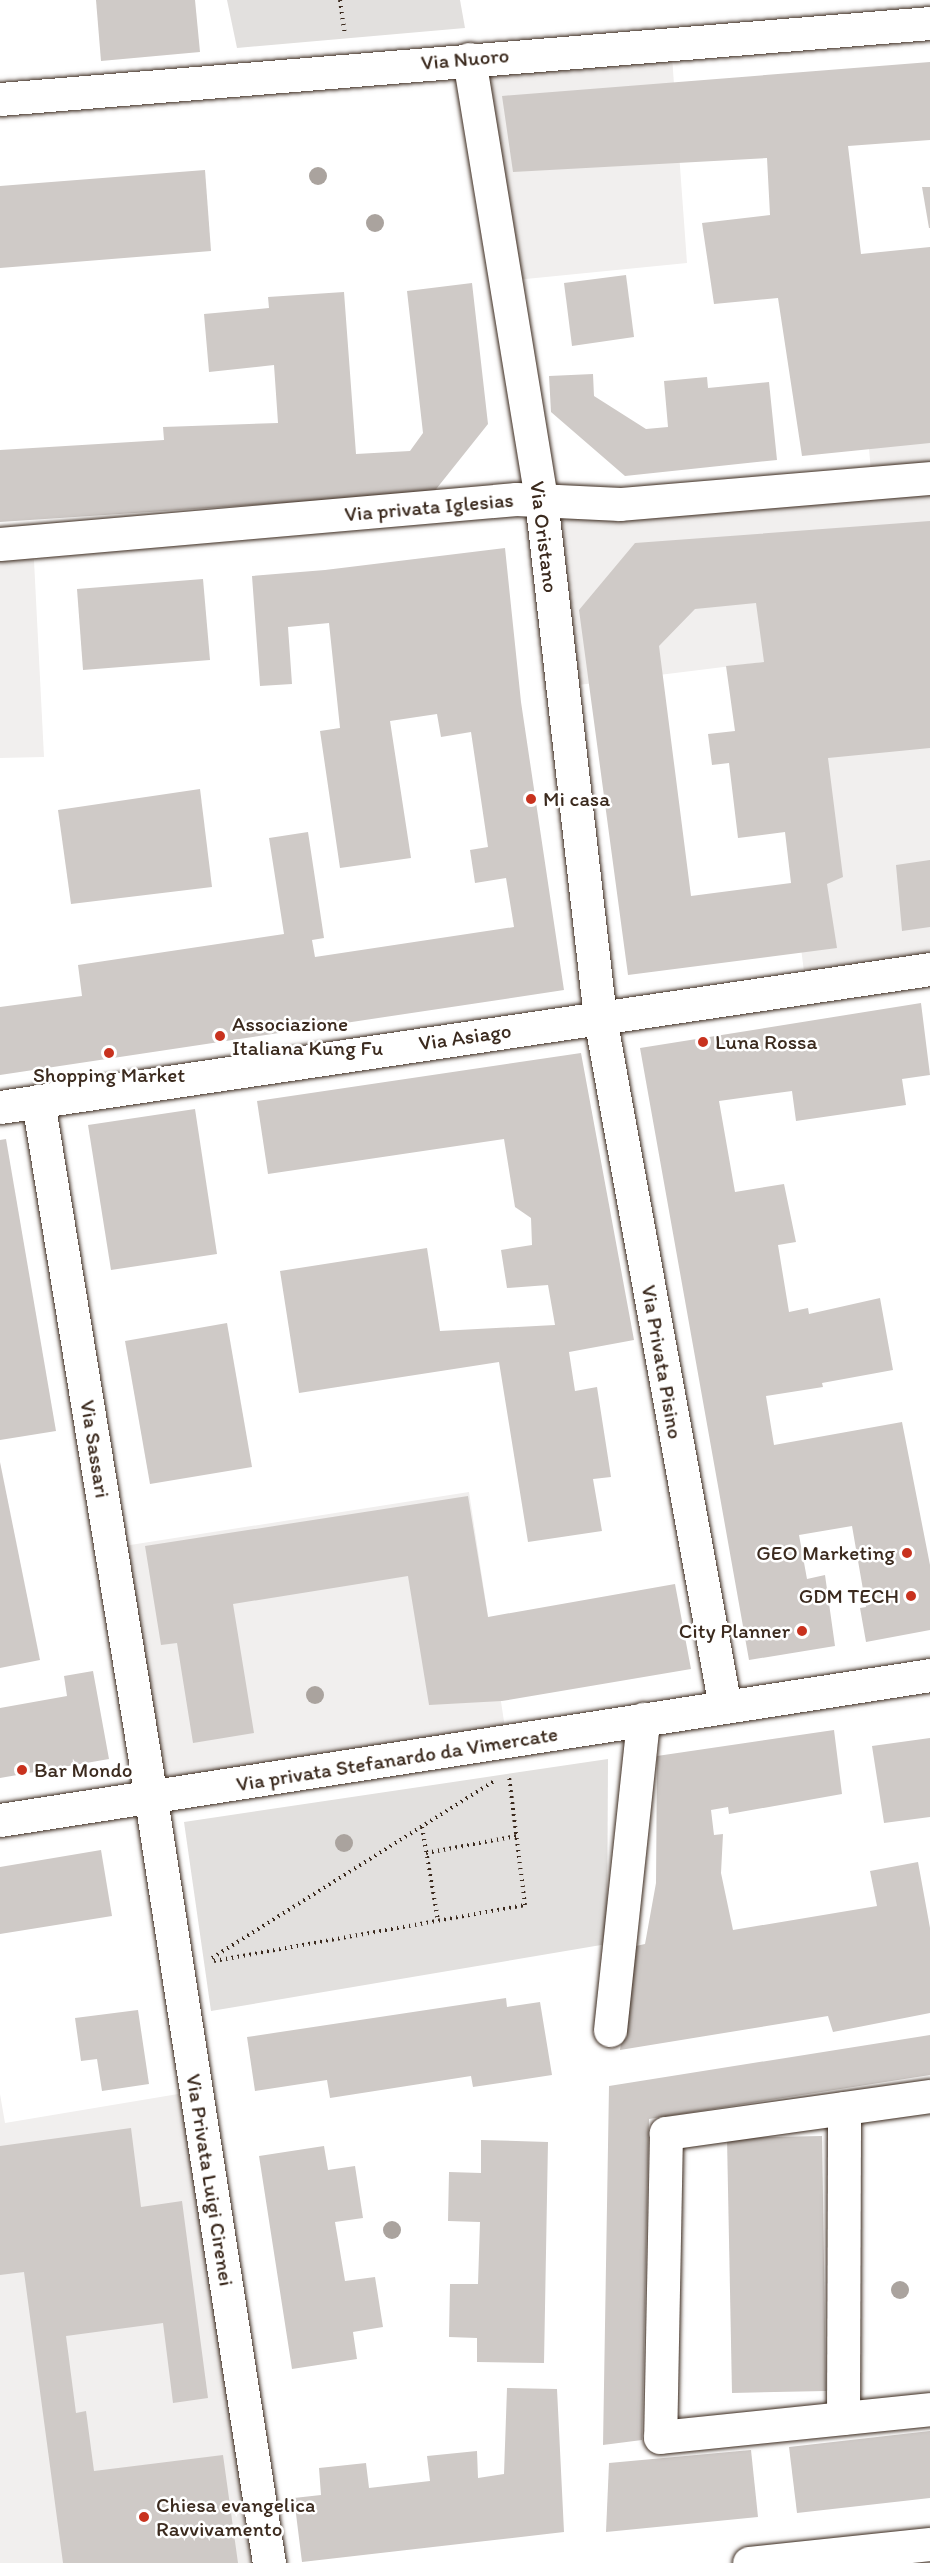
<!DOCTYPE html>
<html>
<head>
<meta charset="utf-8">
<style>
  body { margin:0 }
  #map { position:relative; width:930px; height:2563px; overflow:hidden; background:#fff; font-family:Itim,sans-serif }
  div>[style] { position:absolute }
  [style*='--x'] { left:calc(var(--x)*1px); top:calc(var(--y)*1px); width:calc(var(--w)*1px); rotate:calc(var(--a)*1deg) }
  .built>* { inset:0; background:#f1efee }
  .green>* { inset:0; background:#e2e0de }
  .building>* { inset:0; background:#cfcac7 }
  .path>* { height:4px; margin-top:-2px; transform-origin:0; background:repeating-linear-gradient(90deg,#3b2a1e 0 1.5px,transparent 0 6px) }
  .roads { filter:drop-shadow(0 0 2px #3b2a1e) drop-shadow(0 0 2px #3b2a1e) }
  .minor>* { height:33px; margin:-16.5px; padding:0 16.5px; transform-origin:16.5px; border-radius:16.5px; background:#fff }
  .trees>* { width:18px; height:18px; margin:-9px; border-radius:50%; background:#aaa39e }
  .dots>* { width:16px; height:16px; translate:-50% -50%; box-sizing:border-box; border:3px solid #fff; border-radius:50% }
  span { translate:-50% -50%; white-space:nowrap; text-align:center; line-height:1.15; -webkit-text-stroke:5px #fff; paint-order:stroke }
  .street-label { font-size:21px; color:#3b2a1e }
  .poi-label { font-size:21px; color:#3b2a1e }
  .left { translate:0 -50%; text-align:left }
  .right { translate:-100% -50%; text-align:right }
</style>
</head>
<body>
<div id="map">
  <div class="built">
    <i style="clip-path:polygon(671px 43px,687px 263px,505px 281px,469px 59px)"></i>
    <i style="clip-path:polygon(930px 273px,930px 969px,806px 987px,764px 662px,562px 687px,541px 499px,872px 483px,854px 278px)"></i>
    <i style="clip-path:polygon(33px 541px,44px 757px,0 758px,0 544px)"></i>
    <i style="clip-path:polygon(469px 1492px,507px 1741px,151px 1798px,111px 1548px)"></i>
    <i style="clip-path:polygon(196px 2091px,269px 2563px,0 2563px,0 2094px,5px 2123px)"></i>
  </div>
  <div class="green">
    <i style="clip-path:polygon(227px 0,460px 0,465px 28px,237px 48px)"></i>
    <i style="clip-path:polygon(608px 1759px,607px 1944px,211px 2011px,184px 1822px)"></i>
  </div>
  <div class="building">
    <i style="clip-path:polygon(96px 0,195px 0,200px 52px,101px 61px)"></i>
    <i style="clip-path:polygon(930px 62px,930px 140px,848px 146px,861px 254px,930px 247px,930px 443px,802px 456px,778px 298px,714px 304px,702px 223px,770px 215px,767px 158px,513px 172px,502px 96px)"></i>
    <i style="clip-path:polygon(205px 170px,211px 251px,0 268px,0 186px)"></i>
    <i style="clip-path:polygon(922px 187px,930px 187px,930px 228px,929px 228px)"></i>
    <i style="clip-path:polygon(626px 275px,634px 337px,572px 346px,564px 283px)"></i>
    <i style="clip-path:polygon(472px 283px,488px 424px,433px 493px,0 522px,0 450px,164px 440px,163px 427px,278px 423px,274px 365px,209px 372px,204px 314px,269px 308px,268px 297px,344px 292px,356px 454px,410px 451px,423px 433px,407px 291px)"></i>
    <i style="clip-path:polygon(593px 374px,594px 396px,646px 429px,668px 427px,664px 381px,707px 377px,708px 388px,769px 382px,777px 460px,625px 476px,551px 412px,549px 376px)"></i>
    <i style="clip-path:polygon(evenodd,930px 521px,930px 748px,828px 758px,843px 877px,827px 884px,837px 948px,628px 975px,579px 610px,635px 543px,930px 521px,756px 603px,764px 662px,726px 666px,735px 731px,708px 734px,712px 765px,729px 763px,738px 838px,785px 832px,791px 883px,691px 896px,659px 646px,695px 609px,756px 603px)"></i>
    <i style="clip-path:polygon(505px 548px,521px 702px,564px 990px,0 1075px,0 1007px,82px 996px,78px 965px,284px 934px,269px 838px,308px 832px,324px 938px,312px 940px,315px 957px,514px 927px,506px 878px,475px 883px,470px 850px,488px 847px,471px 732px,441px 737px,437px 714px,390px 721px,411px 858px,340px 868px,320px 731px,340px 728px,329px 623px,288px 627px,292px 684px,260px 686px,252px 576px,325px 570px)"></i>
    <i style="clip-path:polygon(203px 579px,210px 660px,83px 670px,77px 589px)"></i>
    <i style="clip-path:polygon(200px 789px,212px 887px,71px 904px,58px 810px)"></i>
    <i style="clip-path:polygon(930px 860px,930px 927px,902px 931px,896px 865px)"></i>
    <i style="clip-path:polygon(921px 1003px,930px 1075px,902px 1079px,906px 1105px,796px 1121px,792px 1091px,719px 1101px,735px 1192px,784px 1184px,796px 1242px,778px 1245px,789px 1312px,808px 1308px,809px 1314px,880px 1298px,893px 1370px,822px 1383px,823px 1387px,766px 1396px,774px 1445px,902px 1422px,930px 1565px,930px 1630px,866px 1642px,860px 1608px,866px 1607px,852px 1526px,799px 1535px,807px 1579px,825px 1575px,835px 1646px,749px 1660px,640px 1048px)"></i>
    <i style="clip-path:polygon(581px 1053px,634px 1340px,569px 1352px,575px 1391px,597px 1387px,611px 1477px,593px 1479px,602px 1531px,528px 1542px,499px 1362px,299px 1393px,280px 1271px,427px 1248px,440px 1331px,555px 1325px,548px 1285px,507px 1288px,501px 1250px,532px 1245px,531px 1218px,515px 1207px,504px 1139px,268px 1174px,257px 1101px)"></i>
    <i style="clip-path:polygon(195px 1109px,217px 1254px,111px 1270px,88px 1125px)"></i>
    <i style="clip-path:polygon(6px 1139px,56px 1431px,0 1440px,0 1140px)"></i>
    <i style="clip-path:polygon(227px 1323px,252px 1467px,150px 1484px,125px 1341px)"></i>
    <i style="clip-path:polygon(0 1462px,40px 1660px,0 1668px)"></i>
    <i style="clip-path:polygon(468px 1496px,488px 1617px,675px 1584px,691px 1669px,502px 1701px,429px 1705px,408px 1576px,233px 1604px,254px 1733px,193px 1743px,177px 1643px,161px 1645px,145px 1546px)"></i>
    <i style="clip-path:polygon(93px 1671px,109px 1759px,0 1778px,0 1708px,67px 1696px,64px 1676px)"></i>
    <i style="clip-path:polygon(834px 1730px,842px 1794px,729px 1814px,728px 1807px,711px 1810px,714px 1835px,723px 1834px,721px 1873px,733px 1930px,877px 1906px,870px 1871px,918px 1862px,930px 1928px,930px 2013px,833px 2032px,828px 2016px,620px 2050px,636px 1946px,645px 1944px,656px 1883px,657px 1756px)"></i>
    <i style="clip-path:polygon(930px 1738px,930px 1817px,884px 1823px,872px 1746px)"></i>
    <i style="clip-path:polygon(101px 1850px,112px 1916px,0 1934px,0 1867px)"></i>
    <i style="clip-path:polygon(506px 1998px,507px 2007px,540px 2002px,552px 2075px,473px 2087px,471px 2076px,330px 2098px,327px 2080px,255px 2091px,247px 2037px)"></i>
    <i style="clip-path:polygon(138px 2010px,149px 2084px,102px 2091px,97px 2059px,81px 2061px,75px 2018px)"></i>
    <i style="clip-path:polygon(930px 2035px,930px 2075px,649px 2119px,642px 2440px,603px 2445px,609px 2086px)"></i>
    <i style="clip-path:polygon(131px 2128px,141px 2207px,182px 2201px,208px 2398px,173px 2403px,163px 2323px,66px 2336px,76px 2413px,86px 2411px,94px 2471px,223px 2455px,238px 2563px,63px 2563px,24px 2272px,0 2275px,0 2146px)"></i>
    <i style="clip-path:polygon(822px 2136px,826px 2391px,732px 2393px,727px 2138px)"></i>
    <i style="clip-path:polygon(481px 2140px,548px 2142px,544px 2363px,477px 2362px,477px 2338px,449px 2337px,450px 2284px,478px 2284px,480px 2222px,448px 2221px,449px 2172px,481px 2173px)"></i>
    <i style="clip-path:polygon(324px 2146px,328px 2170px,355px 2166px,363px 2218px,335px 2222px,345px 2281px,375px 2277px,383px 2327px,353px 2332px,357px 2359px,292px 2369px,259px 2156px)"></i>
    <i style="clip-path:polygon(507px 2388px,557px 2389px,564px 2532px,302px 2562px,294px 2498px,321px 2495px,319px 2468px,366px 2463px,369px 2488px,430px 2481px,427px 2456px,477px 2451px,478px 2478px,504px 2474px)"></i>
    <i style="clip-path:polygon(930px 2431px,930px 2498px,797px 2513px,789px 2447px)"></i>
    <i style="clip-path:polygon(751px 2450px,758px 2517px,606px 2532px,609px 2463px)"></i>
  </div>
  <div class="path">
    <i style="--x:340;--y:0;--w:35;--a:82"></i>
    <i style="--x:422;--y:1827;--w:95;--a:80.3"></i>
    <i style="--x:426;--y:1853;--w:93;--a:-10.6"></i>
    <i style="--x:212;--y:1958;--w:332;--a:-32.1"></i>
    <i style="--x:214;--y:1961;--w:316;--a:-10.2"></i>
    <i style="--x:525;--y:1905;--w:129;--a:-97.1"></i>
  </div>
  <div class="roads">
    <div class="minor">
      <i style="--x:469;--y:59;--w:446;--a:80.7"></i>
      <i style="--x:541;--y:499;--w:522;--a:83.51"></i>
      <i style="--x:600;--y:1018;--w:700;--a:79.72"></i>
      <i style="--x:0;--y:99;--w:933;--a:-4.67"></i>
      <i style="--x:0;--y:544;--w:518;--a:-4.98"></i>
      <i style="--x:516;--y:499;--w:104;--a:2.8"></i>
      <i style="--x:620;--y:504;--w:311;--a:-4.8"></i>
      <i style="--x:38;--y:1101;--w:662;--a:80.78"></i>
      <i style="--x:144;--y:1754;--w:819;--a:81.22"></i>
      <i style="--x:0;--y:1107;--w:940;--a:-8.44"></i>
      <i style="--x:0;--y:1820;--w:941;--a:-8.86"></i>
      <i style="--x:610;--y:2030;--w:313;--a:-83.9"></i>
      <i style="--x:930;--y:2096;--w:267;--a:172"></i>
      <i style="--x:666;--y:2133;--w:304;--a:91.1"></i>
      <i style="--x:660;--y:2437;--w:271;--a:-5.9"></i>
      <i style="--x:843;--y:2418;--w:310;--a:-89.8"></i>
      <i style="--x:749;--y:2563;--w:182;--a:-6"></i>
    </div>
  </div>
  <div class="trees">
    <i style="left:318px;top:176px"></i>
    <i style="left:375px;top:223px"></i>
    <i style="left:315px;top:1695px"></i>
    <i style="left:344px;top:1843px"></i>
    <i style="left:392px;top:2230px"></i>
    <i style="left:900px;top:2290px"></i>
  </div>
  <div class="dots">
    <i style="left:531px;top:799px;background:#c8321e"></i>
    <i style="left:220px;top:1036px;background:#c8321e"></i>
    <i style="left:703px;top:1042px;background:#c8321e"></i>
    <i style="left:109px;top:1053px;background:#c8321e"></i>
    <i style="left:907px;top:1553px;background:#c8321e"></i>
    <i style="left:911px;top:1596px;background:#c8321e"></i>
    <i style="left:802px;top:1631px;background:#c8321e"></i>
    <i style="left:22px;top:1770px;background:#c8321e"></i>
    <i style="left:144px;top:2517px;background:#c8321e"></i>
  </div>
  <div class="street-label">
    <span style="left:465px;top:59px;rotate:-5deg">Via Nuoro</span>
    <span style="left:429px;top:507px;rotate:-5deg">Via privata Iglesias</span>
    <span style="left:544px;top:537px;rotate:83deg">Via Oristano</span>
    <span style="left:465px;top:1037px;rotate:-8deg">Via Asiago</span>
    <span style="left:662px;top:1362px;rotate:80deg">Via Privata Pisino</span>
    <span style="left:95px;top:1449px;rotate:81deg">Via Sassari</span>
    <span style="left:397px;top:1759px;rotate:-9deg">Via privata Stefanardo da Vimercate</span>
    <span style="left:210px;top:2180px;rotate:81deg">Via Privata Luigi Cirenei</span>
  </div>
  <div class="poi-label">
    <span class="left" style="left:543px;top:799px">Mi casa</span>
    <span class="left" style="left:232px;top:1036px">Associazione<br>Italiana Kung Fu</span>
    <span class="left" style="left:715px;top:1042px">Luna Rossa</span>
    <span style="left:109px;top:1075px">Shopping Market</span>
    <span class="right" style="left:895px;top:1553px">GEO Marketing</span>
    <span class="right" style="left:899px;top:1596px">GDM TECH</span>
    <span class="right" style="left:790px;top:1631px">City Planner</span>
    <span class="left" style="left:34px;top:1770px">Bar Mondo</span>
    <span class="left" style="left:156px;top:2517px">Chiesa evangelica<br>Ravvivamento</span>
  </div>
</div>
</body>
</html>
